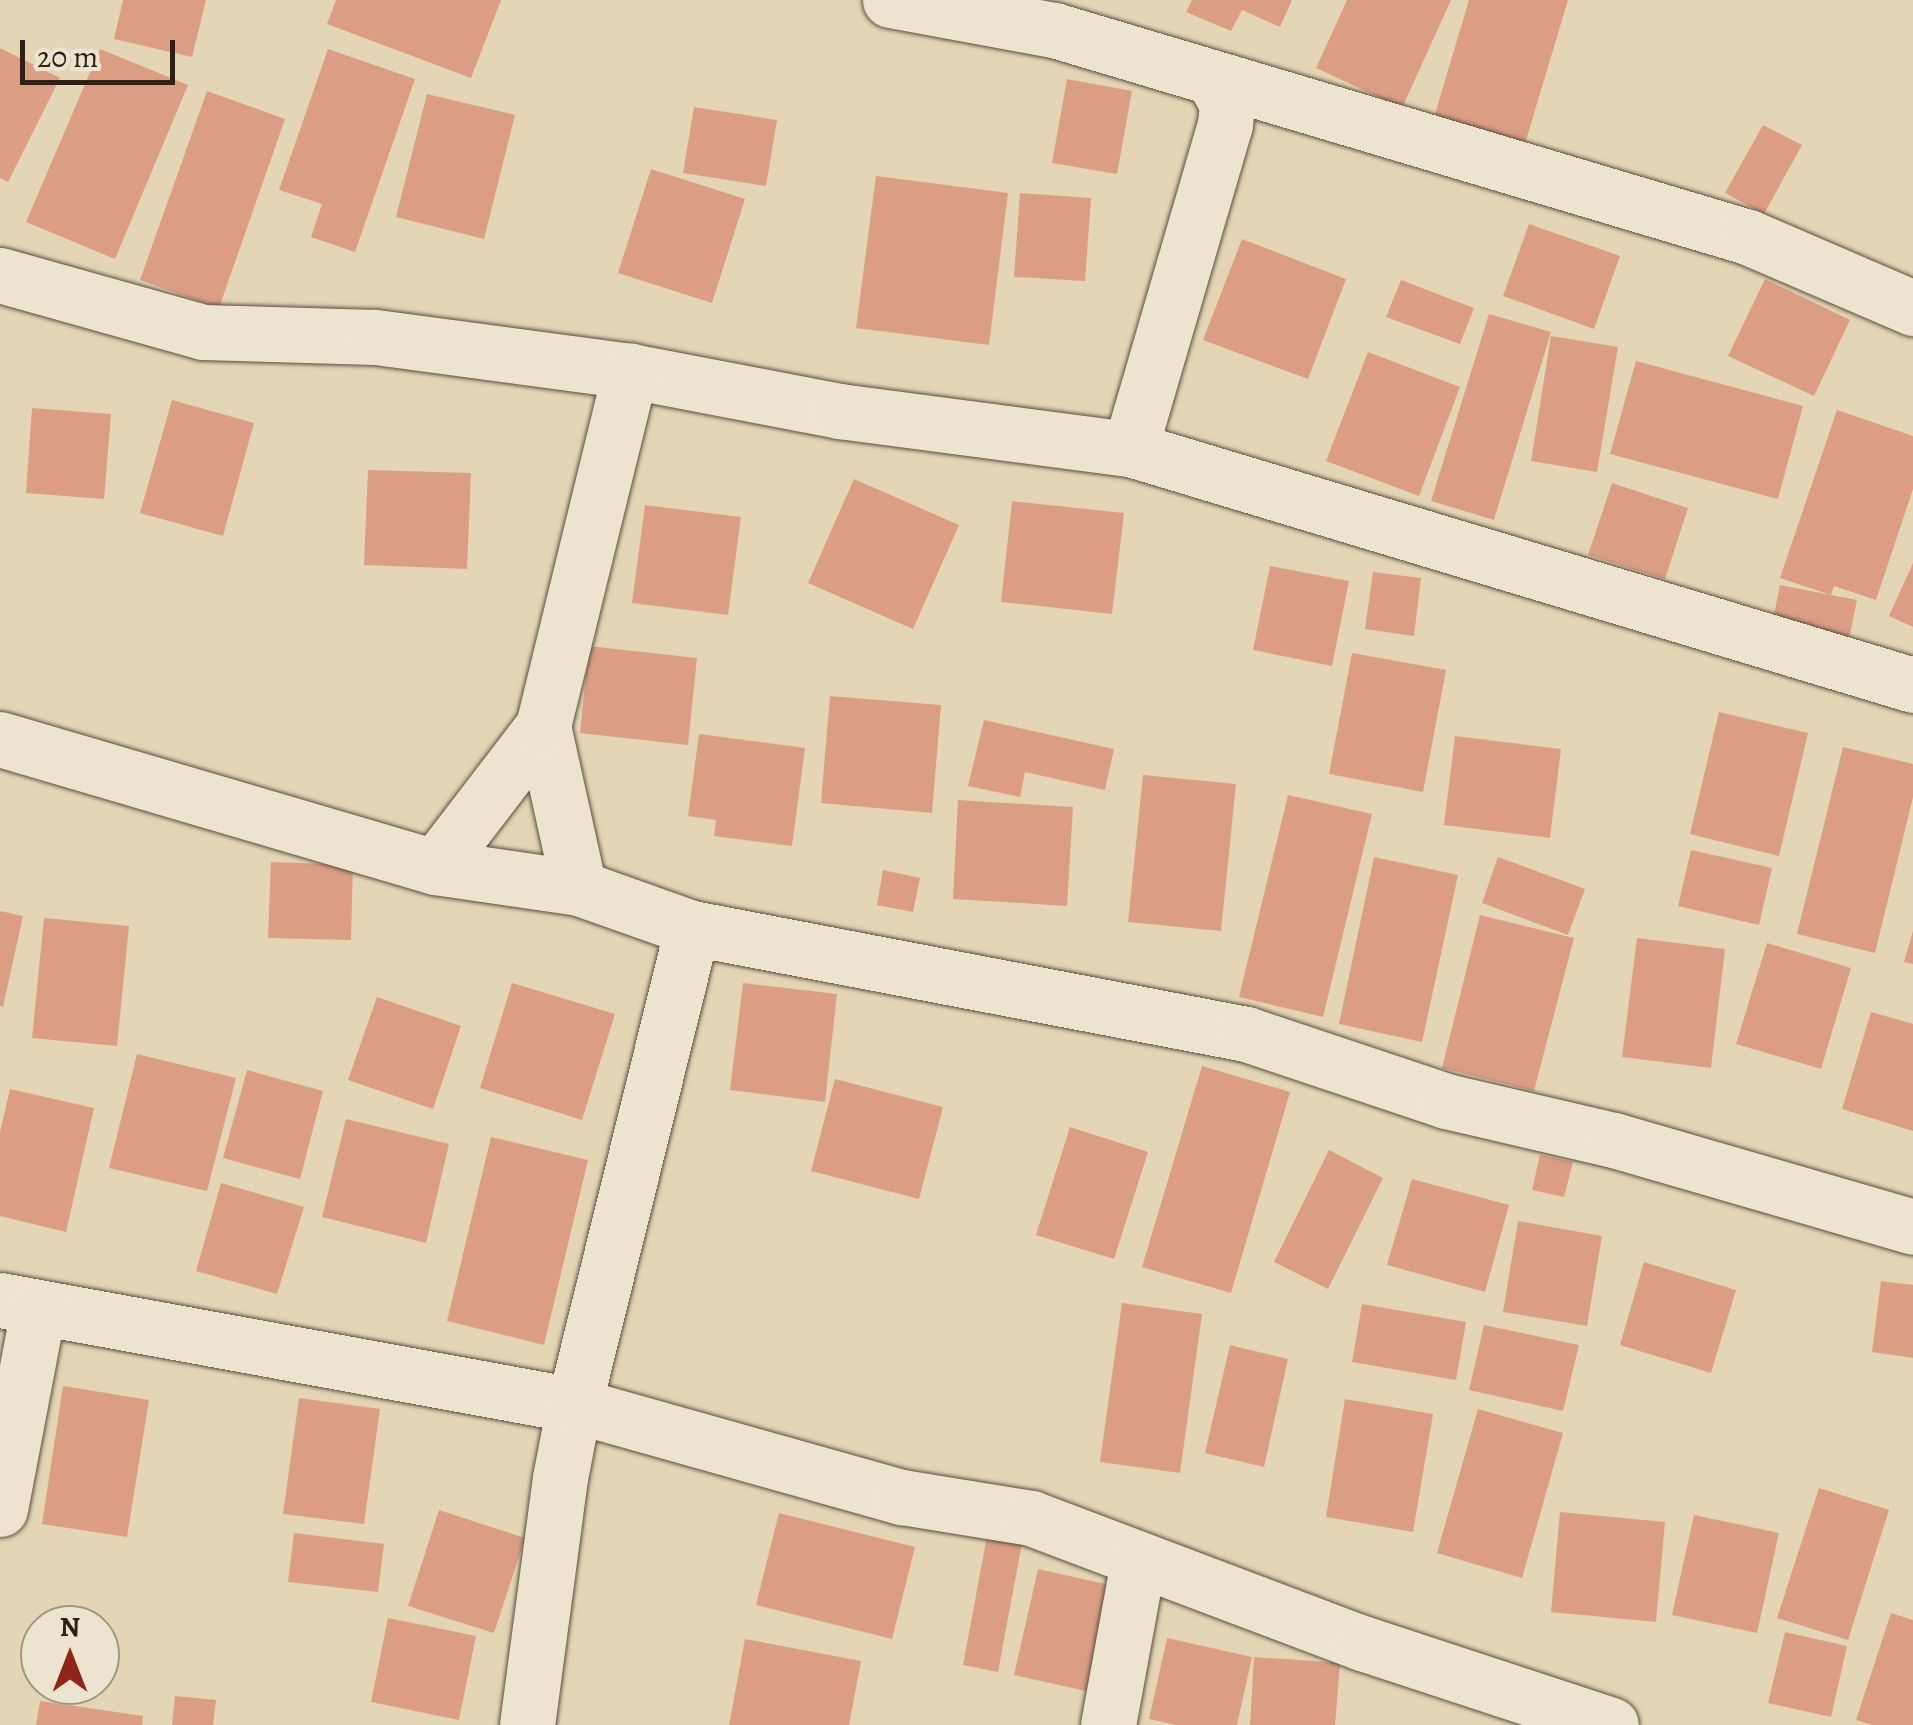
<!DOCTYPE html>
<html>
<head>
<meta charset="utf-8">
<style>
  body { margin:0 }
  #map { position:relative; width:1913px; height:1725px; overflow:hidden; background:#e4d6b5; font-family:Alegreya,serif }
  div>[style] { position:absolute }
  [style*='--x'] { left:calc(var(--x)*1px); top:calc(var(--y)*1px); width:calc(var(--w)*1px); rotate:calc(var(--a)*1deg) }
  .building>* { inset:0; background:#db9e85 }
  .roads { filter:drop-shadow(0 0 2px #5b4e3f) drop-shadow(0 0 2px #5b4e3f) }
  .minor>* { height:55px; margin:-27.5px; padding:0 27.5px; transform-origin:27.5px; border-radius:27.5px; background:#ede4cf }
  span { translate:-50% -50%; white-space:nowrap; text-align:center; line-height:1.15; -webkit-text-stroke:9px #ede4cf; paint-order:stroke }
  .north { position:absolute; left:20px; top:1605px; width:100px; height:100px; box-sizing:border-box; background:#ede4cf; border:2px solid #a09686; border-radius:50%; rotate:0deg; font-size:28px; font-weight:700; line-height:40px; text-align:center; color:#2d2018 }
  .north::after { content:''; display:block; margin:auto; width:35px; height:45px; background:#8f2418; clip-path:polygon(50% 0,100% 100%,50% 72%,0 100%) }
  .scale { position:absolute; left:20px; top:40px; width:155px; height:45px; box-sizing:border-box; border:5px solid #2d2018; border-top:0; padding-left:12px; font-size:30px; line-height:35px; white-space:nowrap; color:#2d2018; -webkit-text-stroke:8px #ede4cf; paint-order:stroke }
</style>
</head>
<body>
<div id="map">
  <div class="building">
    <i style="clip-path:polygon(123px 0,206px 0,192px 57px,114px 39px)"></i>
    <i style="clip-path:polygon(336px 0,501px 0,471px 78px,327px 24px)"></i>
    <i style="clip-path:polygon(1192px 0,1292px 0,1280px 27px,1242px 10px,1231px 31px,1186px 12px)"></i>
    <i style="clip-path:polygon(1347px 0,1451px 0,1402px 108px,1316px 68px)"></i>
    <i style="clip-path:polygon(1469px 0,1568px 0,1523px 150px,1432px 124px)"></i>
    <i style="clip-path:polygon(0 48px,60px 78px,8px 182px,0 178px)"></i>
    <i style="clip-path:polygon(100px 49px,188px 85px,115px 259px,26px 222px)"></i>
    <i style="clip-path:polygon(328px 49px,415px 79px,355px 252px,311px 237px,322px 204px,279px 190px)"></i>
    <i style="clip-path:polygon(1067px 79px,1132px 91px,1117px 174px,1052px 163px)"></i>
    <i style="clip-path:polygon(207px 91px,285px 119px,219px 308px,140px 280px)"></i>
    <i style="clip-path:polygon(427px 94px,515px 115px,484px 239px,396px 217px)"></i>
    <i style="clip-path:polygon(694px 107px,777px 120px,766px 186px,683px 173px)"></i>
    <i style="clip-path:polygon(1763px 125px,1802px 145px,1764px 214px,1725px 193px)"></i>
    <i style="clip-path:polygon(651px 169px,745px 199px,712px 303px,618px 273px)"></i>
    <i style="clip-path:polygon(876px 176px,1008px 193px,989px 345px,856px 328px)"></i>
    <i style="clip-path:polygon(1020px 193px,1091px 198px,1085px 281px,1014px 277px)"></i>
    <i style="clip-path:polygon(1529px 224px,1620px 256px,1594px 329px,1503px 296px)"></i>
    <i style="clip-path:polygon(1242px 239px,1346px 279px,1308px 379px,1203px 340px)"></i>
    <i style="clip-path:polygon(1765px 279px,1850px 320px,1814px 396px,1728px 356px)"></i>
    <i style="clip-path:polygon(1401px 280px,1474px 308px,1460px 344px,1386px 317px)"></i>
    <i style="clip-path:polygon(1489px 314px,1551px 332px,1494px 520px,1431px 501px)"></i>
    <i style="clip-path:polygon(1551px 336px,1618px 347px,1597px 472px,1531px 461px)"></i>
    <i style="clip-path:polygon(1368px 352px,1460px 387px,1419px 496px,1326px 461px)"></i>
    <i style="clip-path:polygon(1636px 361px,1803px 406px,1778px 499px,1610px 454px)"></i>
    <i style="clip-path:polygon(172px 400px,254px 423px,223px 536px,140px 513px)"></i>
    <i style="clip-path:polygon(32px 408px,111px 414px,104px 499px,26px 493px)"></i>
    <i style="clip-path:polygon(1837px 410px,1913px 436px,1913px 489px,1876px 600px,1834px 586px,1831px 595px,1780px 578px)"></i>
    <i style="clip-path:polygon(368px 470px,471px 473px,467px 569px,364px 565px)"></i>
    <i style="clip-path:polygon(854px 479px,959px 525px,913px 629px,808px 583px)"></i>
    <i style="clip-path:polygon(1612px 483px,1688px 508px,1665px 579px,1588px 555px)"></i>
    <i style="clip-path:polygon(1012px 501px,1124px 513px,1112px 614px,1001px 602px)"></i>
    <i style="clip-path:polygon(645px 505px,741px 517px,728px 615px,632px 603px)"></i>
    <i style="clip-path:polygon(1913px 563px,1913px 627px,1889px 616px)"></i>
    <i style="clip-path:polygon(1270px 566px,1349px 581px,1332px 666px,1253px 650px)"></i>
    <i style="clip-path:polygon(1373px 572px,1421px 578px,1414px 636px,1365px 629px)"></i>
    <i style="clip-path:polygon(1780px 585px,1857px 600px,1849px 639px,1772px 625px)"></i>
    <i style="clip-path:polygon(589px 646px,697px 658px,688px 745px,580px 733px)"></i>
    <i style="clip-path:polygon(1352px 653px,1446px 670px,1423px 792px,1329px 774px)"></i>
    <i style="clip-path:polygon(830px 696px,941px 705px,932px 813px,821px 803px)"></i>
    <i style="clip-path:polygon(1719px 712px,1808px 733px,1779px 856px,1690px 834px)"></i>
    <i style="clip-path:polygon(984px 720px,1114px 749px,1105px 790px,1025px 772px,1020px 797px,968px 786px)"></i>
    <i style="clip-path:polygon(699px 734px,805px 748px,792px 846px,714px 836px,716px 820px,688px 816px)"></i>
    <i style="clip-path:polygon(1455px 736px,1561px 749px,1550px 838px,1444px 825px)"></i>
    <i style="clip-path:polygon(1843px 747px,1913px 764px,1913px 797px,1875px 953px,1797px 934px)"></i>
    <i style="clip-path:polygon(1143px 775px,1236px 784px,1221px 931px,1128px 922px)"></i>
    <i style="clip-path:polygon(1288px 795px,1372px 814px,1323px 1017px,1239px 997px)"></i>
    <i style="clip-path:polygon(958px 800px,1073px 807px,1067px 906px,953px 899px)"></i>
    <i style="clip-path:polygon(1691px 850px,1772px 868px,1759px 925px,1678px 906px)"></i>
    <i style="clip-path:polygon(1374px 857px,1458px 875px,1422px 1042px,1339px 1024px)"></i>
    <i style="clip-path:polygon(1498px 857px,1585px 889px,1568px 935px,1482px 903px)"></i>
    <i style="clip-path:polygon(271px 862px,353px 865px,351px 940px,268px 938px)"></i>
    <i style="clip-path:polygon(883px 870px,920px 878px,913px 912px,877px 905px)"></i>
    <i style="clip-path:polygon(0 911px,23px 916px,3px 1007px,0 1006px)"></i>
    <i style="clip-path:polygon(1480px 915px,1574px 938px,1534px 1091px,1442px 1068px)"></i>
    <i style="clip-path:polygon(44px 918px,129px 926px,117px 1046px,32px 1038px)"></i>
    <i style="clip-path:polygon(1913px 931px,1913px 964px,1904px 962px)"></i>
    <i style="clip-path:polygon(1637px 938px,1725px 949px,1711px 1068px,1622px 1057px)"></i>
    <i style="clip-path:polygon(1767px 943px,1851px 968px,1821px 1069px,1736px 1044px)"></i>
    <i style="clip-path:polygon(512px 983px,615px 1014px,582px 1120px,480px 1088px)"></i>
    <i style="clip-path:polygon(743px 983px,837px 994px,825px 1102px,730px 1090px)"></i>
    <i style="clip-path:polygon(377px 997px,461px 1026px,433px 1109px,348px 1080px)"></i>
    <i style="clip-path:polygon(1871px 1012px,1913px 1024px,1913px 1131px,1842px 1109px)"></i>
    <i style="clip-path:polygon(137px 1054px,236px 1078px,207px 1191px,109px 1168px)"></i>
    <i style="clip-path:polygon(1202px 1066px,1290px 1092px,1231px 1293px,1142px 1267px)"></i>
    <i style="clip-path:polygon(247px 1070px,323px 1091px,300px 1179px,223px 1158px)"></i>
    <i style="clip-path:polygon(835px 1079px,943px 1107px,919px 1199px,811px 1171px)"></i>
    <i style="clip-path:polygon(10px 1089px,94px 1108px,66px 1232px,0 1216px,0 1132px)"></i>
    <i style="clip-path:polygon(346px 1119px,449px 1144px,426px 1243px,322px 1217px)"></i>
    <i style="clip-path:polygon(1070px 1127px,1148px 1152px,1114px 1259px,1036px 1235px)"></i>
    <i style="clip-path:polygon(491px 1137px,588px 1160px,544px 1345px,447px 1321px)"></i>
    <i style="clip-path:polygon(1329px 1150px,1383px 1178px,1328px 1289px,1274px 1262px)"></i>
    <i style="clip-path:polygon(1540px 1155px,1573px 1162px,1564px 1197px,1532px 1190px)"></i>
    <i style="clip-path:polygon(1412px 1179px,1509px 1205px,1485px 1292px,1387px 1265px)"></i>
    <i style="clip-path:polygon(221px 1183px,304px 1207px,277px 1294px,196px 1271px)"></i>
    <i style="clip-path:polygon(1518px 1221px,1602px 1236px,1587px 1326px,1503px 1312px)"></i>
    <i style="clip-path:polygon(1644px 1262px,1736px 1290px,1711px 1373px,1620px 1345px)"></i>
    <i style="clip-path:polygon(1881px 1281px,1913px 1285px,1913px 1358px,1872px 1352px)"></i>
    <i style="clip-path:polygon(1122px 1303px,1202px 1314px,1180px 1473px,1100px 1462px)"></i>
    <i style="clip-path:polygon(1362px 1304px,1466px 1322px,1456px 1380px,1352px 1362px)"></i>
    <i style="clip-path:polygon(1484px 1325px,1579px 1345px,1563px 1411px,1469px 1390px)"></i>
    <i style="clip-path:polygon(1230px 1345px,1288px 1359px,1264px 1467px,1205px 1453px)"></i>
    <i style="clip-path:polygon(63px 1386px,149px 1400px,127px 1537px,42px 1524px)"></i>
    <i style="clip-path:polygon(299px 1398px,380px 1409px,364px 1524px,283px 1514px)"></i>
    <i style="clip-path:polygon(1345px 1399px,1433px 1414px,1413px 1532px,1326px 1517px)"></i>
    <i style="clip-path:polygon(1478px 1409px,1563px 1433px,1522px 1578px,1437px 1553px)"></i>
    <i style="clip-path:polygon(1819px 1488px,1889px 1510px,1848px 1640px,1777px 1618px)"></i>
    <i style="clip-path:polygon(439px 1510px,525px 1538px,494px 1633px,408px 1606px)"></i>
    <i style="clip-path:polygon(1560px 1512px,1665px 1522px,1656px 1622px,1551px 1612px)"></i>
    <i style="clip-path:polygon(779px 1513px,915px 1547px,892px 1639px,756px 1605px)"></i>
    <i style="clip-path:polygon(1694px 1515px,1779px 1533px,1757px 1633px,1672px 1615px)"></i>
    <i style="clip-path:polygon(294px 1533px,384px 1544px,378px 1592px,288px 1582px)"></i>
    <i style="clip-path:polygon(987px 1536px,1022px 1543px,998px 1672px,963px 1665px)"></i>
    <i style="clip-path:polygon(1038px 1569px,1110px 1585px,1086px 1691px,1014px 1675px)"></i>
    <i style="clip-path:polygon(1891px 1613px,1913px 1620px,1913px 1725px,1872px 1725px,1856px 1720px)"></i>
    <i style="clip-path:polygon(388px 1618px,476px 1636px,459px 1720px,371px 1702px)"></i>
    <i style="clip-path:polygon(1785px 1632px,1847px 1646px,1831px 1717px,1768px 1703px)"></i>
    <i style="clip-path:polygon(1167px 1638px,1252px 1657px,1237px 1725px,1176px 1725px,1149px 1719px)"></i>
    <i style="clip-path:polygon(745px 1639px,861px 1661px,849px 1725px,729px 1725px)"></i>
    <i style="clip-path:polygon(1254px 1657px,1340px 1663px,1335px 1725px,1250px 1725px)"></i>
    <i style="clip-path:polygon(175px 1696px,216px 1700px,213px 1725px,172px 1725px)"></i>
    <i style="clip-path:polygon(40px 1701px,143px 1716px,142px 1725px,36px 1725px)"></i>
  </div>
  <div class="roads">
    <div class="minor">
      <i style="--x:890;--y:0;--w:167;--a:10.4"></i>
      <i style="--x:1054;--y:30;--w:724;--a:16.61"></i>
      <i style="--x:1748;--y:237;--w:180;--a:23.3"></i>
      <i style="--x:0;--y:275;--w:211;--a:15.7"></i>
      <i style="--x:203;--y:332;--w:172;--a:1.7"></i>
      <i style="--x:375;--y:337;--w:257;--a:7.6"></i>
      <i style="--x:630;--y:371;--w:214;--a:10.8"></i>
      <i style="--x:840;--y:411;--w:292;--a:7.5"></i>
      <i style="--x:1130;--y:449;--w:818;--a:16.77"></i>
      <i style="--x:1130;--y:449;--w:338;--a:-73.7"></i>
      <i style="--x:1225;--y:125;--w:21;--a:-85"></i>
      <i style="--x:1227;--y:104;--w:26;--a:-119"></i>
      <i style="--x:543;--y:726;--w:166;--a:77.5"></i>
      <i style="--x:0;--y:739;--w:453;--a:16.4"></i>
      <i style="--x:435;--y:867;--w:146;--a:8.3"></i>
      <i style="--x:579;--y:888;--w:120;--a:19.5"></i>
      <i style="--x:692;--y:928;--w:564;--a:10.83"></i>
      <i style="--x:1246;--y:1034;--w:211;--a:18.5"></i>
      <i style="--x:1446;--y:1101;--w:172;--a:13.1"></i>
      <i style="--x:1614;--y:1140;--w:311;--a:16.2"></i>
      <i style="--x:435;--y:867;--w:178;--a:-52.5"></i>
      <i style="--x:543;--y:726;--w:366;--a:-76.2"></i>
      <i style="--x:0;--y:1300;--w:584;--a:10.37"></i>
      <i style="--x:574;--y:1405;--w:341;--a:15.7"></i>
      <i style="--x:902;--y:1497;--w:131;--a:9.2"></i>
      <i style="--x:1031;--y:1518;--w:354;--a:20.7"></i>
      <i style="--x:1362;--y:1643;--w:262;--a:18.2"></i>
      <i style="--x:0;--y:1509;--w:204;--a:-79.2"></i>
      <i style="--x:527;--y:1725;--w:249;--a:-82.4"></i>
      <i style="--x:560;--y:1478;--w:74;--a:-79.1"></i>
      <i style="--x:574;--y:1405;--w:491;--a:-76.1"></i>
      <i style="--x:1108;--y:1725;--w:166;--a:-79.6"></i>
    </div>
  </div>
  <div class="north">N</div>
  <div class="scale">20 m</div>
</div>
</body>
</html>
